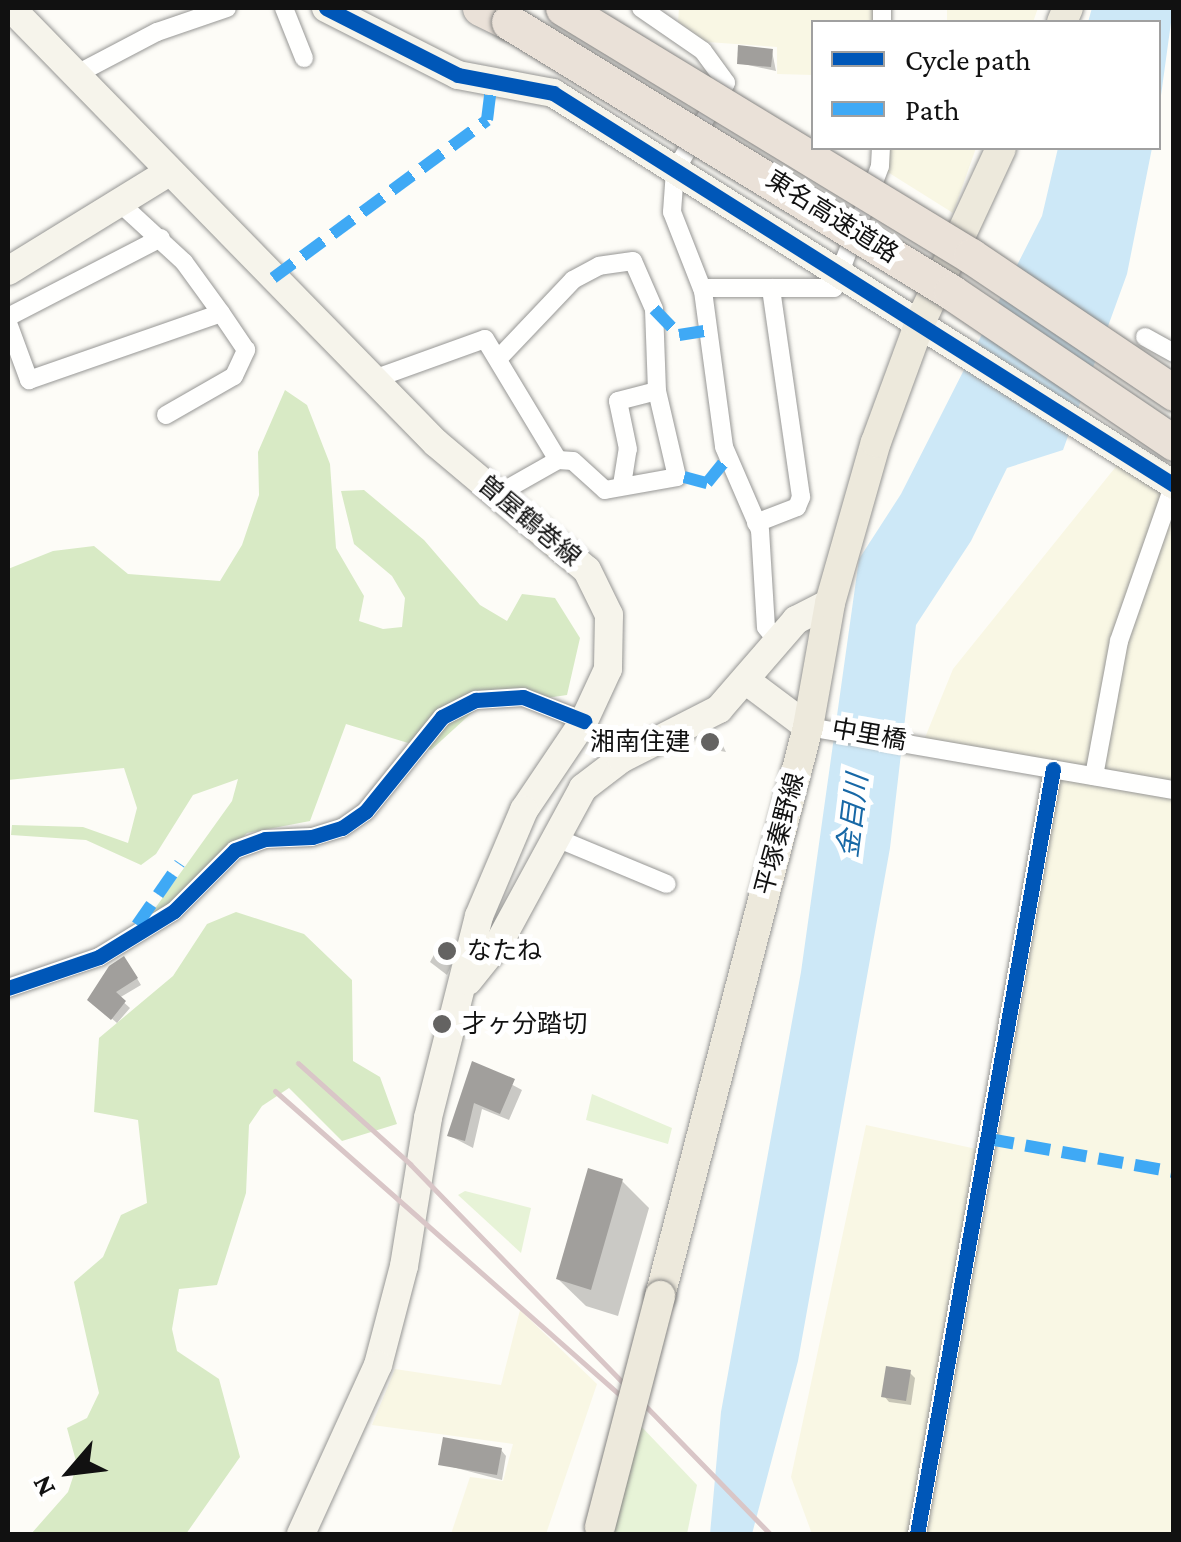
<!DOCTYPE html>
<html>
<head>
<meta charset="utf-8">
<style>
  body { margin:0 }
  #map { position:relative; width:1181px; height:1542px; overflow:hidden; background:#fdfcf7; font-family:"Crimson Pro","Noto Sans JP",serif }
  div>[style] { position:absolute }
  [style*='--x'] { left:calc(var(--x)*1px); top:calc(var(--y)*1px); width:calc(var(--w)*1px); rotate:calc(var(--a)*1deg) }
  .farmland>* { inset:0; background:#f9f7e4 }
  .green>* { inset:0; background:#e7f3d7 }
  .forest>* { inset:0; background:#d8eac5 }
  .water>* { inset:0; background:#cde8f7 }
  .shadow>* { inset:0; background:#0003 }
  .building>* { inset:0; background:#a19f9c }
  .roads { filter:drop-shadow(0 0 2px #979795) drop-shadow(0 0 2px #979795) }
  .street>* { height:18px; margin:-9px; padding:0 9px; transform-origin:9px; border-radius:9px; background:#fffffe }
  .secondary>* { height:28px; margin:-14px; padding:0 14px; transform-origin:14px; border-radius:14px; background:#f6f4eb }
  .primary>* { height:30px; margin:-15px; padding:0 15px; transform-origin:15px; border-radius:15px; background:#ede9dc }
  .highway>* { height:35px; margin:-17.5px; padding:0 17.5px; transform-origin:17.5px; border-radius:17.5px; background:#eae1d8 }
  .rail>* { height:5px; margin:-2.5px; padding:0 2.5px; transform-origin:2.5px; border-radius:2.5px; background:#d9c6c7 }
  .bridges { filter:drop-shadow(0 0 2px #858482) drop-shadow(0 0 2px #858482) }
  .primary-bridge>* { height:30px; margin:-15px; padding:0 15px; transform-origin:15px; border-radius:15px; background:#ede9dc }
  .highway-bridge>* { height:35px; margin:-17.5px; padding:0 17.5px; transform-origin:17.5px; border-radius:17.5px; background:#eae1d8 }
  .quiet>* { height:12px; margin-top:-6px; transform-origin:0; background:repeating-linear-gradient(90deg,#3fa9f5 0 25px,transparent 0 37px) }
  .cycleway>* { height:15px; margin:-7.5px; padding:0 7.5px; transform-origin:7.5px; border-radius:7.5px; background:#0057b8 }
  .dots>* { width:28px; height:28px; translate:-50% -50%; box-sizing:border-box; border:5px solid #fff; border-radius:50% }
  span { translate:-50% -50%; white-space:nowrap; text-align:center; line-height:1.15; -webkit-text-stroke:10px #fff; paint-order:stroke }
  .street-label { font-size:25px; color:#111 }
  .poi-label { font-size:25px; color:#111 }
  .right { translate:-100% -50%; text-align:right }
  .left { translate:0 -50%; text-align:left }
  .water-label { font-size:28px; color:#1768a6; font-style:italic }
  .frame { position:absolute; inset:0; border:10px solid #111; pointer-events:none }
  .legend { position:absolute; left:811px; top:20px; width:350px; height:130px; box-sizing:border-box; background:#fff; border:2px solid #a0a0a0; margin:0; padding:12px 18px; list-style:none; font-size:30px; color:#111 }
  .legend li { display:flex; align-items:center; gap:20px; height:50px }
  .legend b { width:50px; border:2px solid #a0a0a0 }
  .north { position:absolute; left:20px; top:1422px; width:100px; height:100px; -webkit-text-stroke:8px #fff; paint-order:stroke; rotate:242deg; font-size:28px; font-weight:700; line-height:40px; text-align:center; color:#111 }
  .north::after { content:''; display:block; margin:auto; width:35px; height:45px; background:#111; clip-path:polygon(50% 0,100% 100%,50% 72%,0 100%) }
</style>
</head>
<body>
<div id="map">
  <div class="farmland">
    <i style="clip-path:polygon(679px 8px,876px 8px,876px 22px,814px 22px,813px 75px,777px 74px,777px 47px,707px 42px,678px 22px)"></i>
    <i style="clip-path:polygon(947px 8px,1038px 8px,1033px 22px,947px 22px)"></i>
    <i style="clip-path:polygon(886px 148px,976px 148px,953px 213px,886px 171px)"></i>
    <i style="clip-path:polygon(1118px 464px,1173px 500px,1173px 1534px,812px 1534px,791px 1477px,866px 1125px,995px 1153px,1060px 765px,924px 740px,953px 669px)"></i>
    <i style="clip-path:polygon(520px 1310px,597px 1384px,546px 1534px,451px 1534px,470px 1477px,503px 1481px,513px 1444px,372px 1425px,395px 1369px,501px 1385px)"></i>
  </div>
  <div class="green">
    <i style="clip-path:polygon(592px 1094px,672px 1128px,668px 1144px,586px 1120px)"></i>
    <i style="clip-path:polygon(465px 1191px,531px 1208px,521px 1253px,458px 1195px)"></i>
    <i style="clip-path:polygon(638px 1423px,697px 1485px,687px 1534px,611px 1534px)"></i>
  </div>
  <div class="forest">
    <i style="clip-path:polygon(285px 390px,307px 405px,330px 464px,336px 548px,364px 596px,359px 621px,383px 629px,402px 627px,405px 598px,392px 576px,354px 544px,341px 491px,364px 490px,424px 540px,480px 605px,507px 621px,522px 594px,555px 598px,580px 638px,567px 695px,477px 708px,431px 750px,346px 724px,310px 821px,247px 833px,173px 908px,151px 914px,232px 801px,238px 779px,193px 795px,156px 854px,141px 865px,86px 840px,11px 835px,12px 825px,83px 827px,128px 843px,137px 808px,124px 768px,8px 780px,8px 569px,53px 551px,94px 546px,128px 574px,220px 581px,242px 545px,259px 495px,258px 452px)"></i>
    <i style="clip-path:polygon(236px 912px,304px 934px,352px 980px,353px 1061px,380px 1077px,397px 1124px,342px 1141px,289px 1088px,262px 1106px,249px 1125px,246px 1193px,217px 1285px,179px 1289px,172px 1329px,177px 1351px,219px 1379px,240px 1457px,186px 1534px,31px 1534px,68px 1492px,77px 1465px,67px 1428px,87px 1418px,99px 1393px,74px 1282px,103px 1257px,121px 1215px,147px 1203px,138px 1120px,94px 1112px,99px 1038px,173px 976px,207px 924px)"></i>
  </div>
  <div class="water">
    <i style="clip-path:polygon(1092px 8px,1173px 8px,1159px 110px,1158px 22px,1088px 22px)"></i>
    <i style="clip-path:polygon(1058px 148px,1152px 148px,1127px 274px,1063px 450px,1007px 468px,971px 541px,916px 625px,890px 848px,798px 1361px,752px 1534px,710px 1534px,721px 1412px,801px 972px,859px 559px,901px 494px,1042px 216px)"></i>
  </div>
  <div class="shadow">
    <i style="clip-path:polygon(772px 51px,776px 71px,739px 63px)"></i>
    <i style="clip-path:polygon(714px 734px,720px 740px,726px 752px,705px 748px,701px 741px)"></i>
    <i style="clip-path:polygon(442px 940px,458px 951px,447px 975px,430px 962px)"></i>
    <i style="clip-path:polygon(129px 965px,141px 985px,119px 998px,130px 1008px,117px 1023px,96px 1005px)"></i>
    <i style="clip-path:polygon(474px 1064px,522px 1090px,509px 1120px,482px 1109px,473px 1148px,450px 1136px)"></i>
    <i style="clip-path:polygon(622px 1181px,649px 1208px,618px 1316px,586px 1306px,558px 1279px)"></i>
    <i style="clip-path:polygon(910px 1373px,915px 1378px,911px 1405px,889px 1402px,884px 1396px)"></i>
    <i style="clip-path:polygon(501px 1450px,506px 1456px,502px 1480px,441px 1464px)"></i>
  </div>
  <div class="building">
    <i style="clip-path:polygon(738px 45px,773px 49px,771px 67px,737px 64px)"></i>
    <i style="clip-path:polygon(124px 956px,138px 978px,116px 992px,126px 1001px,111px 1020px,87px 1000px,109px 966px)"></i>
    <i style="clip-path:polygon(472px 1061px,515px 1079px,500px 1114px,474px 1103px,465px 1141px,447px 1136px)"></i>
    <i style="clip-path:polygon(588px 1168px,623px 1179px,591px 1290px,556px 1279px)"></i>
    <i style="clip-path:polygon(886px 1366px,911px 1370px,906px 1401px,881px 1397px)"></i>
    <i style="clip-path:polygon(443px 1437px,502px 1448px,497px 1475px,438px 1465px)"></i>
  </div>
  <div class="roads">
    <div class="street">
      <i style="--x:284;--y:8;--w:54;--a:68.2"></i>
      <i style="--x:641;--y:8;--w:75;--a:34.7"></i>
      <i style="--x:703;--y:51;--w:39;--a:54"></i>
      <i style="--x:726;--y:83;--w:102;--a:120.1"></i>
      <i style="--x:675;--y:171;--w:41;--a:94.2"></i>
      <i style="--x:672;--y:212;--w:85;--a:68.6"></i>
      <i style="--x:703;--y:291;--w:157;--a:82.3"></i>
      <i style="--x:724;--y:447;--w:90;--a:66.6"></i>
      <i style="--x:760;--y:530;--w:97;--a:86.5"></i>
      <i style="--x:766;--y:627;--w:21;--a:51"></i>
      <i style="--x:882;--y:22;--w:14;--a:-90"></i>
      <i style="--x:75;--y:75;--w:93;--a:-27.7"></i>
      <i style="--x:157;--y:32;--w:74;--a:-18.9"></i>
      <i style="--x:702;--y:288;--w:132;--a:0"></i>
      <i style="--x:834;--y:288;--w:130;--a:-69.3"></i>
      <i style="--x:880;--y:166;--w:18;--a:-87"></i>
      <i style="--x:8;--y:317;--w:172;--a:-27.3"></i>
      <i style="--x:8;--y:323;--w:61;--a:69.8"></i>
      <i style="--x:29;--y:380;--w:203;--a:-19.2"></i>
      <i style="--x:221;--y:313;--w:63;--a:-126"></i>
      <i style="--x:184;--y:262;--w:84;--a:-137.4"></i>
      <i style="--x:1145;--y:337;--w:33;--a:29"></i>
      <i style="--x:371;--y:380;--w:121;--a:-19.8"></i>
      <i style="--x:485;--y:339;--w:141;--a:58.9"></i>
      <i style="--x:166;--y:415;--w:78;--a:-29.8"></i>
      <i style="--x:234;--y:376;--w:29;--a:-65"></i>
      <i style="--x:246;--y:350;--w:45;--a:-124"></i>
      <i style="--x:622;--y:485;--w:36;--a:-81"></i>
      <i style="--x:628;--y:449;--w:49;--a:-101.8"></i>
      <i style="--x:618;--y:401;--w:40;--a:-14.4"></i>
      <i style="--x:498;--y:494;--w:69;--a:-29.5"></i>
      <i style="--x:558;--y:460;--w:15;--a:4"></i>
      <i style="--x:573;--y:461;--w:43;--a:42.2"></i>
      <i style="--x:605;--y:490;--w:73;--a:-10.2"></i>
      <i style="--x:677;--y:477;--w:88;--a:-103.1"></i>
      <i style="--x:657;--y:391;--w:82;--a:-92.1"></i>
      <i style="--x:654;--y:309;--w:52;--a:-113.6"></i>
      <i style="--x:633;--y:261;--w:34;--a:172"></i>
      <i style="--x:599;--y:266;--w:30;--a:152"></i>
      <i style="--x:573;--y:280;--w:105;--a:133.5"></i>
      <i style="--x:756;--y:523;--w:44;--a:-21.3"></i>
      <i style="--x:797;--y:507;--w:11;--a:-68"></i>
      <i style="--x:801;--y:497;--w:211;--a:-98.2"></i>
      <i style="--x:808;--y:727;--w:371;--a:9.8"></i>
      <i style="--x:1094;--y:776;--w:137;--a:-79.5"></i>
      <i style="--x:1119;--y:641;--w:166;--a:-70.7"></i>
      <i style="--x:554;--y:837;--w:122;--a:22.6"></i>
      <i style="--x:8;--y:988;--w:96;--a:-18.8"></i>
      <i style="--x:99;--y:957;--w:88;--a:-31.5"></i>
      <i style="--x:174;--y:911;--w:86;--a:-45"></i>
      <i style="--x:235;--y:850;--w:32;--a:-20"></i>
      <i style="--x:265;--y:839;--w:47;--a:-2.4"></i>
      <i style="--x:312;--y:837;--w:31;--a:-17"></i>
      <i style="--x:342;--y:828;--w:29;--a:-35"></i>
      <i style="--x:366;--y:811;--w:121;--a:-51"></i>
      <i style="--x:442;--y:717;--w:38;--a:-27"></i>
      <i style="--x:476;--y:700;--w:47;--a:-3.7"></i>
      <i style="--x:523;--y:697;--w:66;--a:21.5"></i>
      <i style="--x:917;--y:1534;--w:777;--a:-79.92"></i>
    </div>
    <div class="secondary">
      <i style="--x:11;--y:8;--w:608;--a:45.67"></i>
      <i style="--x:436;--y:443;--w:197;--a:40.1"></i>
      <i style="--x:587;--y:570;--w:50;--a:63.9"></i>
      <i style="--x:609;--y:615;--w:54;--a:91.1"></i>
      <i style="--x:608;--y:669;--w:57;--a:114.8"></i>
      <i style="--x:584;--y:721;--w:107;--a:124"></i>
      <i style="--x:524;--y:810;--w:115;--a:113"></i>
      <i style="--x:479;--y:916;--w:208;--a:104.2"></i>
      <i style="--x:428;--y:1118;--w:150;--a:99.2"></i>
      <i style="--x:404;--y:1266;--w:102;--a:104.7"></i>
      <i style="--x:378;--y:1365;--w:186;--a:114.5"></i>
      <i style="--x:326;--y:8;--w:148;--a:26.9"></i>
      <i style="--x:458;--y:75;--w:97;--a:10.7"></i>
      <i style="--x:553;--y:93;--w:734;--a:32.26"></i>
      <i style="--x:8;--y:271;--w:189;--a:-31.6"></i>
      <i style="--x:748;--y:682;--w:75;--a:36.9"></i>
      <i style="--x:468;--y:981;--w:51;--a:-51.3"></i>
      <i style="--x:500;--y:941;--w:174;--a:-61.5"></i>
      <i style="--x:583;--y:788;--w:48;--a:-37.3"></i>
      <i style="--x:621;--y:759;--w:110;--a:-27"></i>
      <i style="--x:719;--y:709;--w:118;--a:-49.1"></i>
      <i style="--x:796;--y:620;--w:38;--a:-27"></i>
    </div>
    <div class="primary">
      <i style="--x:1062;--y:22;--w:15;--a:-67"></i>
      <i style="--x:660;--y:1296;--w:588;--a:-75.42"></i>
      <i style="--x:808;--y:727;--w:126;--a:-79.9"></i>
      <i style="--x:830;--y:603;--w:167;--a:-74.1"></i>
      <i style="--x:876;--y:442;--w:125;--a:-69.8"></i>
      <i style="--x:919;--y:325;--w:195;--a:-65.1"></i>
    </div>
    <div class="highway">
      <i style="--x:480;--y:8;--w:32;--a:26"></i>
    </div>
  </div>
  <div class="rail">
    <i style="--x:298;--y:1063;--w:151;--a:42"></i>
    <i style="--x:410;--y:1164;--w:516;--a:45.78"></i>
    <i style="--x:275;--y:1091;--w:460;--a:41.4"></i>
  </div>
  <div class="bridges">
    <div class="primary-bridge">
      <i style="--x:600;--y:1527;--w:239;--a:-75.4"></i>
    </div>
    <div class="highway-bridge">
      <i style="--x:563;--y:8;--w:477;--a:31.3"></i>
      <i style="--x:971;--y:256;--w:245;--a:34"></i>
      <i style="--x:509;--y:22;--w:518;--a:31.42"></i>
      <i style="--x:951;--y:292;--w:269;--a:34.1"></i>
    </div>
  </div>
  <div class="quiet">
    <i style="--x:273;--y:278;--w:266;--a:-36.4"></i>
    <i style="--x:487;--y:120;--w:40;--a:-82.9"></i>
    <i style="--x:654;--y:309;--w:36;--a:46"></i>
    <i style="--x:679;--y:335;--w:32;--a:-9"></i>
    <i style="--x:684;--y:477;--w:24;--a:15"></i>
    <i style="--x:707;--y:483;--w:32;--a:-51"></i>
    <i style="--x:137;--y:925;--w:75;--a:-55.3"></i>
    <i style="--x:989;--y:1139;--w:188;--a:10.1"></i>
  </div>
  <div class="cycleway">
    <i style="--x:326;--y:8;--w:148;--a:26.9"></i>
    <i style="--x:458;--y:75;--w:97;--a:10.7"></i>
    <i style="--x:553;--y:93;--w:734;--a:32.26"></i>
    <i style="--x:8;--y:988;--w:96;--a:-18.8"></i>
    <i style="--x:99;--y:957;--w:88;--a:-31.5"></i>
    <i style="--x:174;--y:911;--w:86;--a:-45"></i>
    <i style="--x:235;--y:850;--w:32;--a:-20"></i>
    <i style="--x:265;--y:839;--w:47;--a:-2.4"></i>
    <i style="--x:312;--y:837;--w:31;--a:-17"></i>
    <i style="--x:342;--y:828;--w:29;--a:-35"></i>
    <i style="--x:366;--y:811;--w:121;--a:-51"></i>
    <i style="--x:442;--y:717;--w:38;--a:-27"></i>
    <i style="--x:476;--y:700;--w:47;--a:-3.7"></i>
    <i style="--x:523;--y:697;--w:66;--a:21.5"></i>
    <i style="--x:917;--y:1534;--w:777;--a:-79.92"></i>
  </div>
  <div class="dots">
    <i style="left:710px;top:742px;background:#646362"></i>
    <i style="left:447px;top:951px;background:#646362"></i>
    <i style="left:442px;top:1024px;background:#646362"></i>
  </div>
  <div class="street-label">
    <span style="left:832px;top:217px;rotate:32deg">東名高速道路</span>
    <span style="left:529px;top:521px;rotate:40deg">曽屋鶴巻線</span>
    <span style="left:869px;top:735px;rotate:10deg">中里橋</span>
    <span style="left:780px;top:834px;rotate:-75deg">平塚秦野線</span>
  </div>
  <div class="poi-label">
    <span class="right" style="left:690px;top:742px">湘南住建</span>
    <span class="left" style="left:467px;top:951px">なたね</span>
    <span class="left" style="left:462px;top:1024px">才ヶ分踏切</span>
  </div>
  <div class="water-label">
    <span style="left:853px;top:816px;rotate:-83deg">金目川</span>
  </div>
  <div class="frame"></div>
  <ul class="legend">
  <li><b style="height:12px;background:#0057b8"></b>Cycle path</li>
  <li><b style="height:12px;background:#3fa9f5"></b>Path</li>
  </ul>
  <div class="north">N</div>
</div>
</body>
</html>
